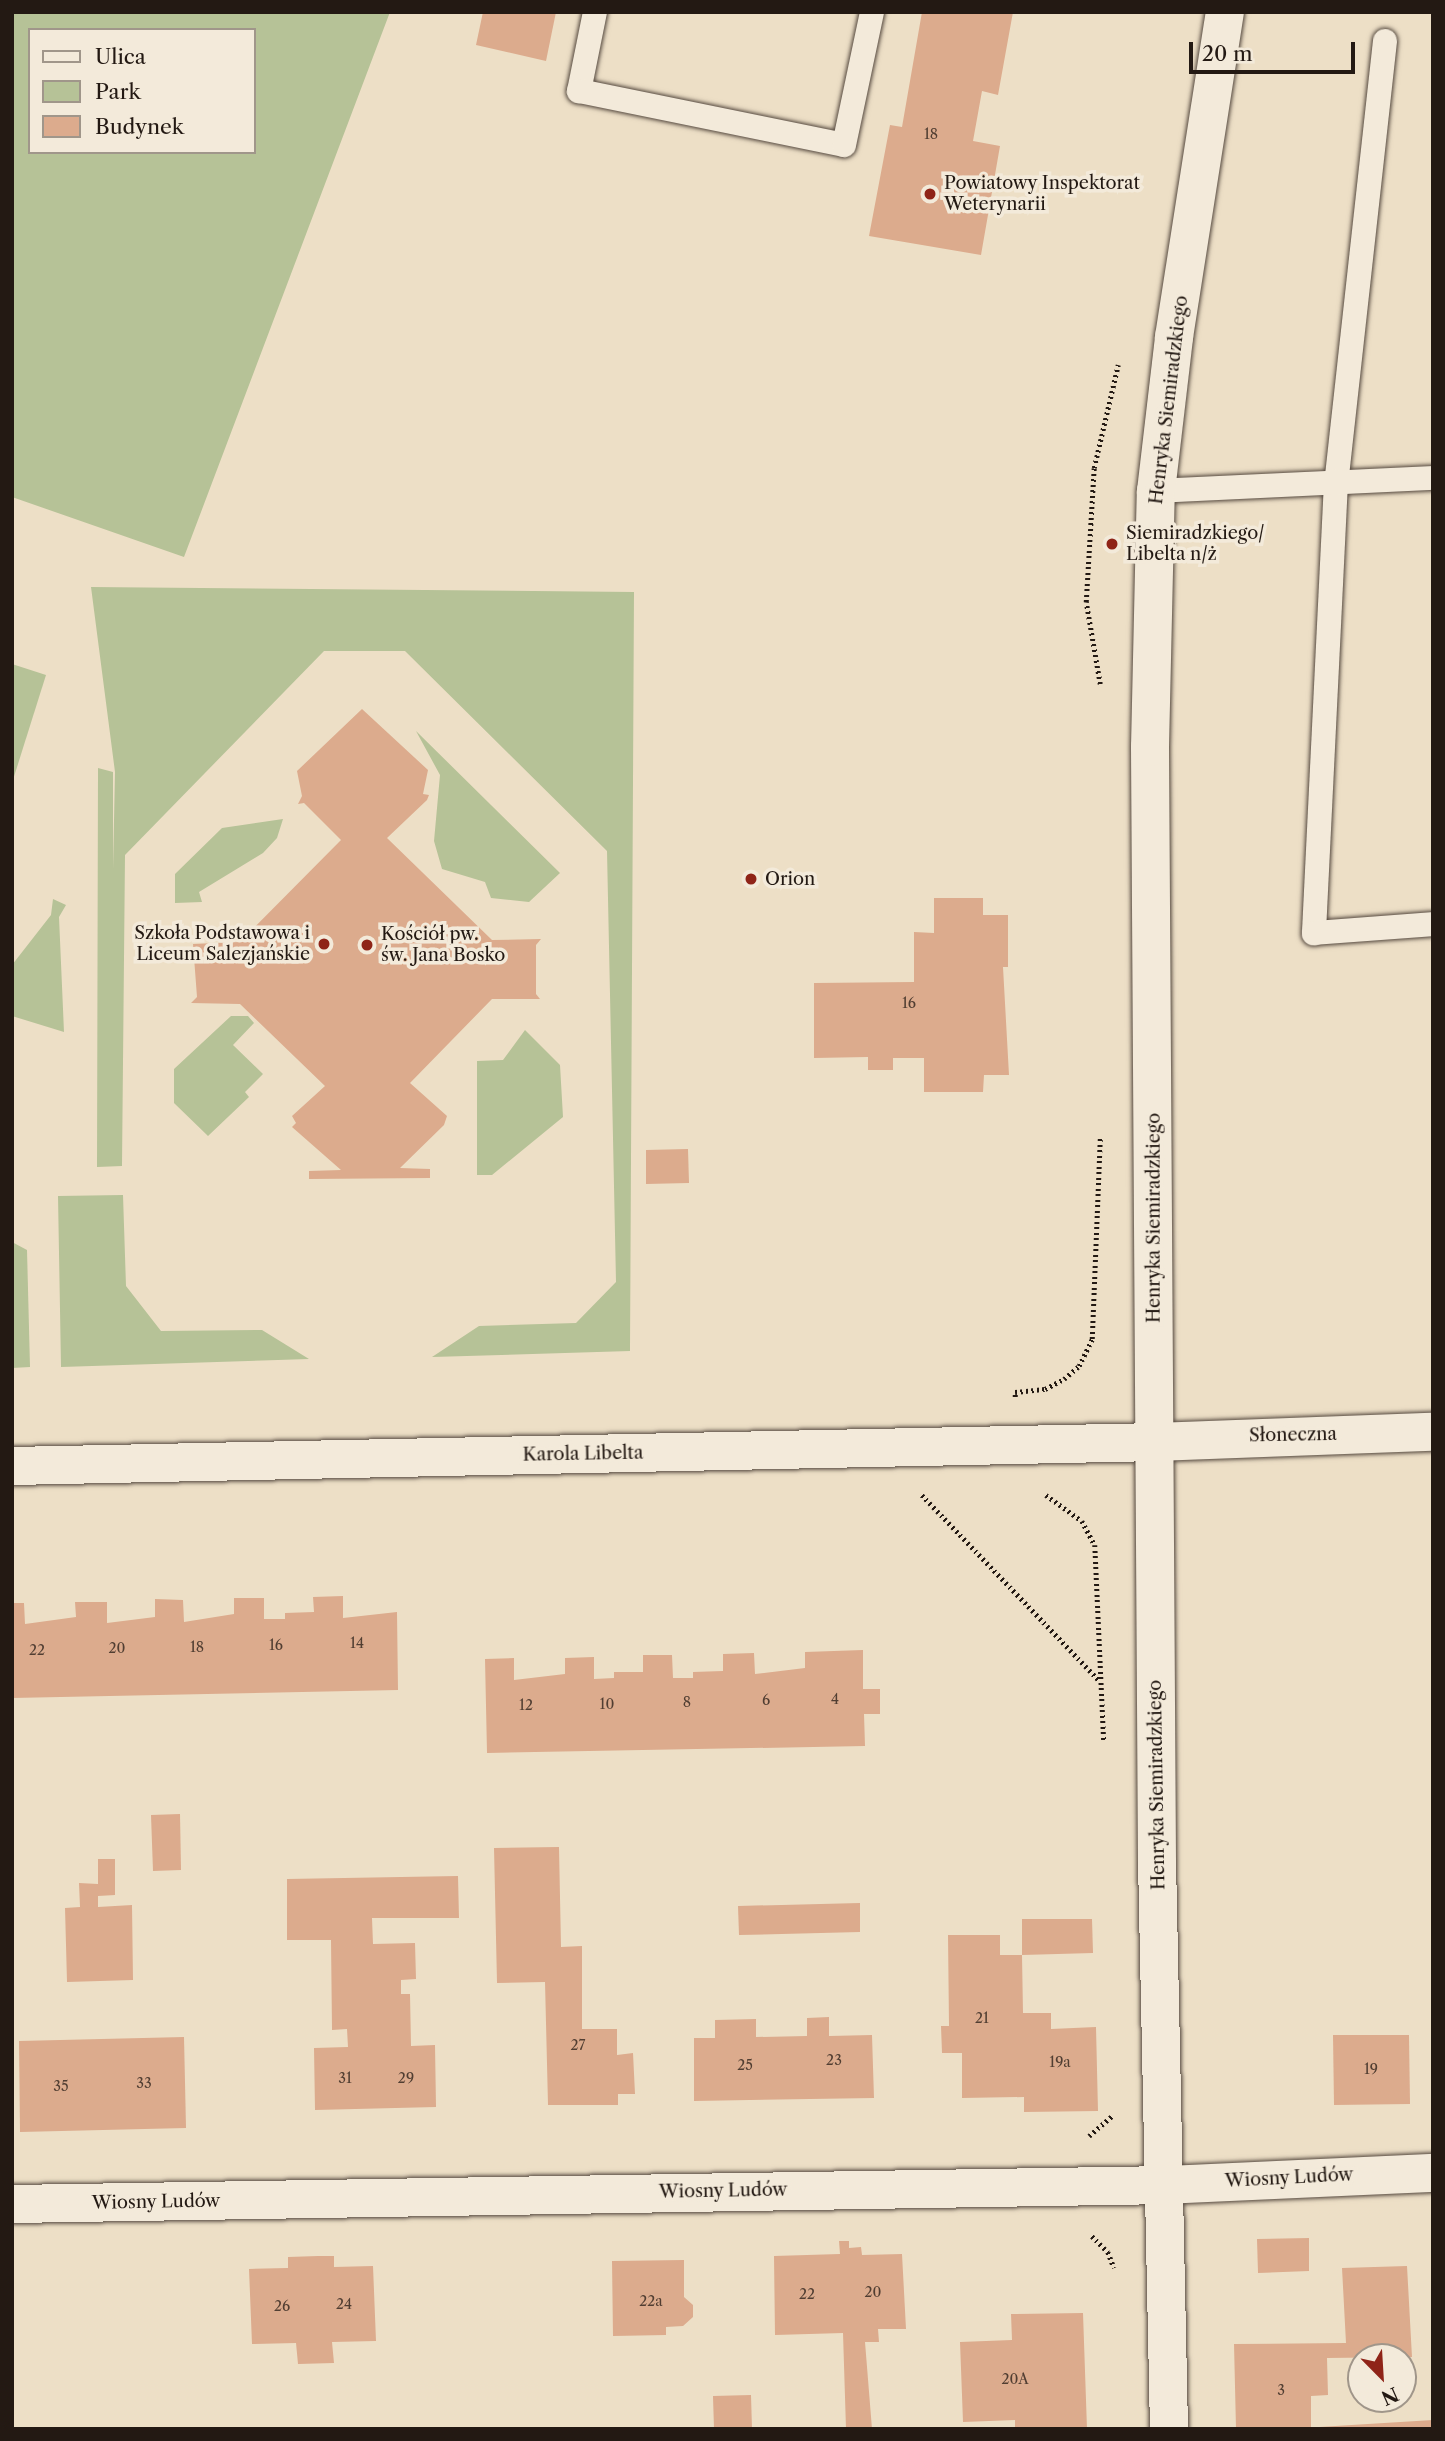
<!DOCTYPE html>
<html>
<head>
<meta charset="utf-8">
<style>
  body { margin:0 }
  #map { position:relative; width:1445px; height:2441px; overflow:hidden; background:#eddfc6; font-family:"Libre Caslon Text",serif }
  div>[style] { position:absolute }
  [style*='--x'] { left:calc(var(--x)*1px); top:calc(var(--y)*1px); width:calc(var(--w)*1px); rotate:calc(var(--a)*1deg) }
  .green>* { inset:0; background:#b6c297 }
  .building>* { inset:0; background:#dcab8d }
  .path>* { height:4.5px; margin-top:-2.25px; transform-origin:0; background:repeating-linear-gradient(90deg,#231913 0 2px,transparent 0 5.5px) }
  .roads { filter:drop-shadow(0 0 2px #564a40) drop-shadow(0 0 2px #564a40) }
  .lane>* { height:24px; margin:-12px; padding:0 12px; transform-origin:12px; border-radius:12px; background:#f3eada }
  .street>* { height:38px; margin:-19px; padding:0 19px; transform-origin:19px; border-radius:19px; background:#f3eada }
  .secondary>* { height:38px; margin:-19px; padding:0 19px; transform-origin:19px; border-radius:19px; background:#f3eada }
  .dots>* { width:19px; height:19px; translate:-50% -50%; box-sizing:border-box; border:4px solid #f3eada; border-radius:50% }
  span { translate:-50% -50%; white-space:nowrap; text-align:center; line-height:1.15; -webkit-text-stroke:7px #f3eada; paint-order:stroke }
  .number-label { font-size:14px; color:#513e32 }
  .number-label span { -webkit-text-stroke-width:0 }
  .poi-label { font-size:18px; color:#231913 }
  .left { translate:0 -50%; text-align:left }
  .right { translate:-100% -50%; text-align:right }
  .street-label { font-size:18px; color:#231913 }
  .frame { position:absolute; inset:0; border:14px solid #231913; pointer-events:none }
  .legend { position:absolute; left:28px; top:28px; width:228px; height:126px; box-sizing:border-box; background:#f3eada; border:2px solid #a0968a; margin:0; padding:9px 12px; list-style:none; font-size:21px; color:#231913 }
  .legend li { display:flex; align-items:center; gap:14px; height:35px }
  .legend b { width:35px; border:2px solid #a0968a }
  .north { position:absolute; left:1347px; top:2343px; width:70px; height:70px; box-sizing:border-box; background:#f3eada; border:2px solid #a0968a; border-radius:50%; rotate:156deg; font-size:19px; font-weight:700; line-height:28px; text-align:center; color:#231913 }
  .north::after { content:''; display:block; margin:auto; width:24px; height:32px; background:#8f2418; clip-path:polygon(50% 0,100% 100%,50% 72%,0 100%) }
  .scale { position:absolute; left:1189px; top:42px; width:166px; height:32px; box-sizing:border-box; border:4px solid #231913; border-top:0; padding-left:9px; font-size:21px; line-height:24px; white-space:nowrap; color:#231913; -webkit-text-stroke:5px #f3eada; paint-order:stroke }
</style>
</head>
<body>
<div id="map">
  <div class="green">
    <i style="clip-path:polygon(evenodd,12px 12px,390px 12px,184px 557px,12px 497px,12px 12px,30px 30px,254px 30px,254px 152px,30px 152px,30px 30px)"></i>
    <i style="clip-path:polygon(91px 587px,634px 592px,630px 1351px,432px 1357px,479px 1326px,576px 1323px,616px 1282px,607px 851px,405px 651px,324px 651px,125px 855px,122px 1166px,97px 1167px,98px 768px,113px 772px,113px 869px,115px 772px)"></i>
    <i style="clip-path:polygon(12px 664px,46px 675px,12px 783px)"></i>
    <i style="clip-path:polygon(416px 731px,560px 873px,529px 902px,491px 898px,485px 882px,442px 869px,434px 841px,440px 775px)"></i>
    <i style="clip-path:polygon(283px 819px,277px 838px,263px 853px,199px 892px,202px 902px,175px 903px,175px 874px,222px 828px)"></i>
    <i style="clip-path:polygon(53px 899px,66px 905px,59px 917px,64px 1032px,12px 1016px,12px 965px,51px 915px)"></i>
    <i style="clip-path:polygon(231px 1016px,248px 1016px,254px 1023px,233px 1045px,263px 1074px,245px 1092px,249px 1097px,208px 1136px,174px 1103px,174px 1069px)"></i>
    <i style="clip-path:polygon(525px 1030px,560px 1065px,563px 1117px,492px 1175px,477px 1175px,477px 1061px,503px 1060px)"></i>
    <i style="clip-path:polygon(123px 1195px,126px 1286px,161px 1331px,262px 1330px,309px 1359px,61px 1367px,58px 1196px)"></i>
    <i style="clip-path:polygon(12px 1242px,27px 1250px,30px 1367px,12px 1368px)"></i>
  </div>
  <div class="building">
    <i style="clip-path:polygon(483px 12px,556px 12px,546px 61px,476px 45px)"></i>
    <i style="clip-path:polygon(922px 12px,1013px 12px,998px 95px,982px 91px,973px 141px,1000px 146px,981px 255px,869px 236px,890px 125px,902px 127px)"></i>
    <i style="clip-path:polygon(362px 709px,428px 770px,423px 794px,429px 795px,427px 800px,387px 838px,492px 940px,541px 939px,536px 945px,536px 994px,540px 999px,492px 999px,410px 1083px,447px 1116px,444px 1125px,400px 1168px,430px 1169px,430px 1178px,309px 1179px,309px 1171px,341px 1170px,292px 1127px,296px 1123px,292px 1116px,325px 1086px,240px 1004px,191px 1003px,197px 997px,193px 944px,240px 942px,341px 840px,304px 803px,298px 804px,302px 796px,297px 771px)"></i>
    <i style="clip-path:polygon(934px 898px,983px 898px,983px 915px,1008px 915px,1008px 967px,1003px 967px,1009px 1075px,984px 1075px,983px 1092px,924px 1092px,924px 1058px,893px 1058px,893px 1070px,868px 1070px,868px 1057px,814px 1058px,814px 983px,914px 982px,914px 932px,934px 933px)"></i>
    <i style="clip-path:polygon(688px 1149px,689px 1183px,646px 1184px,646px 1150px)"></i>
    <i style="clip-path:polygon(343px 1596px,343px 1618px,397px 1612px,398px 1690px,12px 1698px,12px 1603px,24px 1603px,25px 1624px,76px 1617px,75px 1602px,107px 1602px,107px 1623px,155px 1617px,155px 1599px,183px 1600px,184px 1622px,234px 1614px,234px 1598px,264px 1598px,264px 1619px,285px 1619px,285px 1613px,314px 1612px,313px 1597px)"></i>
    <i style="clip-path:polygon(863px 1650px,863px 1689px,880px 1689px,880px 1714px,864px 1714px,865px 1746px,487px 1753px,485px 1659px,514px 1658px,514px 1680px,565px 1674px,565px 1658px,594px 1657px,594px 1679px,614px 1678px,614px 1672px,643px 1672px,643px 1655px,672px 1655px,673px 1678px,693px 1678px,693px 1672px,723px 1671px,723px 1654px,754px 1653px,755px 1674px,805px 1668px,805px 1652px)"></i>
    <i style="clip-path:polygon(180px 1814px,181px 1870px,153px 1871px,151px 1815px)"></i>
    <i style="clip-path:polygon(559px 1847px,561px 1947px,582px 1946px,582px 2029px,617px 2029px,617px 2055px,633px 2053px,635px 2094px,618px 2094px,618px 2105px,548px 2105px,545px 1982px,497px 1983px,494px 1848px)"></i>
    <i style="clip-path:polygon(98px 1859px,115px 1859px,115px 1895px,98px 1896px,98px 1907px,132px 1905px,133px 1980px,67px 1982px,65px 1908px,80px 1907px,79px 1883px,98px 1884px)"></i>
    <i style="clip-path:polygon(458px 1876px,459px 1918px,372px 1918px,373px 1944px,415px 1943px,416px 1979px,401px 1980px,401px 1994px,410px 1994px,411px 2046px,435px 2045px,436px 2107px,315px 2110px,314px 2048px,348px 2047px,347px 2029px,332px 2030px,331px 1940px,287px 1940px,287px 1879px)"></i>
    <i style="clip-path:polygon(860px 1903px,860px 1932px,739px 1935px,738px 1906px)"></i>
    <i style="clip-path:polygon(1022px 1919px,1092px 1919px,1093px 1953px,1022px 1955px)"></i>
    <i style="clip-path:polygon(948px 1935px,1000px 1935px,1000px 1955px,1022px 1955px,1023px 2013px,1051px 2013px,1051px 2029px,1096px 2027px,1098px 2111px,1024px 2112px,1024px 2097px,962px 2098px,962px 2053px,942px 2053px,941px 2026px,949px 2026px)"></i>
    <i style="clip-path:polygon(829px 2017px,829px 2036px,872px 2035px,874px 2098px,694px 2101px,694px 2038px,715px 2038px,715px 2020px,756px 2019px,756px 2037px,807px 2036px,807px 2018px)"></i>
    <i style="clip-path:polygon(1333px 2035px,1409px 2035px,1410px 2104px,1334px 2105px)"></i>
    <i style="clip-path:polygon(184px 2037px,186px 2128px,20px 2132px,19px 2041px)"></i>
    <i style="clip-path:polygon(1309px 2238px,1309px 2271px,1258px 2273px,1257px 2239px)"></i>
    <i style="clip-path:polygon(839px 2241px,849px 2241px,849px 2248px,861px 2247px,862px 2255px,902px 2254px,906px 2329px,878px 2329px,879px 2342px,865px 2342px,872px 2429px,846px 2429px,843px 2333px,775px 2335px,774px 2256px,840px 2254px)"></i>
    <i style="clip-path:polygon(318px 2256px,334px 2256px,334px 2267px,373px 2266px,376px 2341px,332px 2342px,334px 2363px,298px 2364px,296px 2343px,252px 2344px,249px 2269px,288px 2268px,288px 2257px)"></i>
    <i style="clip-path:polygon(684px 2260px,684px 2297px,693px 2305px,693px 2317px,683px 2326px,666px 2327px,666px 2335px,613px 2336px,612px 2261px)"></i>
    <i style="clip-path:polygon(1407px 2266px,1412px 2357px,1327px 2358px,1328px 2395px,1311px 2396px,1311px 2429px,1236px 2429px,1234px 2344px,1346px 2343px,1342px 2268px)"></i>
    <i style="clip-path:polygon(1083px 2313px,1087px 2429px,1015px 2429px,1015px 2420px,963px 2422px,960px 2342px,1012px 2340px,1011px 2314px)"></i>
    <i style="clip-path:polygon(751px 2395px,752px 2429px,714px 2429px,713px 2396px)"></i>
    <i style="clip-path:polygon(1433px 2420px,1433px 2429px,1319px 2429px,1319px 2427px)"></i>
  </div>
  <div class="path">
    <i style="--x:1100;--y:684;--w:83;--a:-99.7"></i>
    <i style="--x:1086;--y:602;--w:134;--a:-86.6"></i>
    <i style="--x:1094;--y:468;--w:106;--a:-76.9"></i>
    <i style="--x:1015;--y:1397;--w:5;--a:-90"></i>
    <i style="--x:1015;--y:1392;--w:30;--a:-6"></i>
    <i style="--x:1045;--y:1389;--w:21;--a:-28"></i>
    <i style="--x:1064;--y:1379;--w:20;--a:-41"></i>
    <i style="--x:1079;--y:1366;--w:30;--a:-64"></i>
    <i style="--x:1092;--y:1339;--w:202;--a:-87.7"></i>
    <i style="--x:922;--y:1495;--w:257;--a:46.3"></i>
    <i style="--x:1046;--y:1495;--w:44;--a:35.8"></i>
    <i style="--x:1082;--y:1521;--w:27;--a:62"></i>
    <i style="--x:1095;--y:1545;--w:195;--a:87.4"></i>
    <i style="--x:1089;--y:2136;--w:32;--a:-41"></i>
    <i style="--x:1092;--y:2236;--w:23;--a:45"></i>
    <i style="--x:1108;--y:2252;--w:17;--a:69"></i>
  </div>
  <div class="roads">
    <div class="lane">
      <i style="--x:595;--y:12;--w:81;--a:101.4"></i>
      <i style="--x:579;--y:91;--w:270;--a:11.5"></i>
      <i style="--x:844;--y:145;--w:136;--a:-78.1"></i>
      <i style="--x:1385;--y:41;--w:444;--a:96.3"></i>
      <i style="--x:1336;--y:482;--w:452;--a:92.8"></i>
      <i style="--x:1314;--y:933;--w:119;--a:-4.3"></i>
      <i style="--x:1156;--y:491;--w:277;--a:-2.7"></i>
    </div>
    <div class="street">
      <i style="--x:1154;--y:1442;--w:279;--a:-2.1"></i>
      <i style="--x:12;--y:2204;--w:1153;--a:-0.94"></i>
      <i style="--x:1165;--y:2185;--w:268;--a:-2.6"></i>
    </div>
    <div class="secondary">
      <i style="--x:12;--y:1466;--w:1142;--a:-1.2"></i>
      <i style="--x:1169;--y:2429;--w:567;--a:-91.21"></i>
      <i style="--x:1157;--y:1862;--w:1115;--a:-90.36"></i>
      <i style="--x:1150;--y:747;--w:256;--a:-88.7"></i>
      <i style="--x:1156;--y:491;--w:155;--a:-83.3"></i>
      <i style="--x:1174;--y:337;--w:329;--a:-81.1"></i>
    </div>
  </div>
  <div class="dots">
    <i style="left:930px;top:194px;background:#8f2418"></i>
    <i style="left:1112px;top:544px;background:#8f2418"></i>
    <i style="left:751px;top:879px;background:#8f2418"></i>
    <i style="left:324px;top:944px;background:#8f2418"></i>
    <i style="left:367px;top:945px;background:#8f2418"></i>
  </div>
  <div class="number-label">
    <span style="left:931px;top:134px">18</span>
    <span style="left:909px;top:1003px">16</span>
    <span style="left:357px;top:1643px">14</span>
    <span style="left:276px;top:1645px">16</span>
    <span style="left:197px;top:1647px">18</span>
    <span style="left:117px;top:1648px">20</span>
    <span style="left:37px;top:1650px">22</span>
    <span style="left:835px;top:1699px">4</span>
    <span style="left:766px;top:1700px">6</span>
    <span style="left:687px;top:1702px">8</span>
    <span style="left:607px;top:1704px">10</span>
    <span style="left:526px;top:1705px">12</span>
    <span style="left:982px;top:2018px">21</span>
    <span style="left:578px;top:2045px">27</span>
    <span style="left:834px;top:2060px">23</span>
    <span style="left:1060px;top:2062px">19a</span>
    <span style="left:745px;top:2065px">25</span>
    <span style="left:1371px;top:2069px">19</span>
    <span style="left:345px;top:2078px">31</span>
    <span style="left:406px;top:2078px">29</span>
    <span style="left:144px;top:2083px">33</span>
    <span style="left:61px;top:2086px">35</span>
    <span style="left:873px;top:2292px">20</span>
    <span style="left:807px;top:2294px">22</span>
    <span style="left:651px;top:2301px">22a</span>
    <span style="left:344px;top:2304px">24</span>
    <span style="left:282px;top:2306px">26</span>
    <span style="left:1015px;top:2379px">20A</span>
    <span style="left:1281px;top:2390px">3</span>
  </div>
  <div class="poi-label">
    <span class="left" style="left:944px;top:194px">Powiatowy Inspektorat<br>Weterynarii</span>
    <span class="left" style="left:1126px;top:544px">Siemiradzkiego/<br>Libelta n/ż</span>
    <span class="left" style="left:765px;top:879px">Orion</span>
    <span class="right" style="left:310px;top:944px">Szkoła Podstawowa i<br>Liceum Salezjańskie</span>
    <span class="left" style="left:381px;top:945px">Kościół pw.<br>św. Jana Bosko</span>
  </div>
  <div class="street-label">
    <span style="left:1169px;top:400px;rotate:-83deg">Henryka Siemiradzkiego</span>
    <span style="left:1154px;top:1218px;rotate:-90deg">Henryka Siemiradzkiego</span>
    <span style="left:1293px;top:1435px;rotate:-1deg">Słoneczna</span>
    <span style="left:583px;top:1454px;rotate:-1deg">Karola Libelta</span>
    <span style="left:1157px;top:1785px;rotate:-91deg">Henryka Siemiradzkiego</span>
    <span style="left:1289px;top:2178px;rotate:-3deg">Wiosny Ludów</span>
    <span style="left:723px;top:2191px;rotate:-1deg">Wiosny Ludów</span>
    <span style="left:156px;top:2202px;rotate:-1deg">Wiosny Ludów</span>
  </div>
  <div class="frame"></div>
  <ul class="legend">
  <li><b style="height:9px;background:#f3eada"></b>Ulica</li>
  <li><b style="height:19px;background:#b6c297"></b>Park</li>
  <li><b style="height:19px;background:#dcab8d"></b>Budynek</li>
  </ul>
  <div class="north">N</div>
  <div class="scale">20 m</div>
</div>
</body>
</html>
